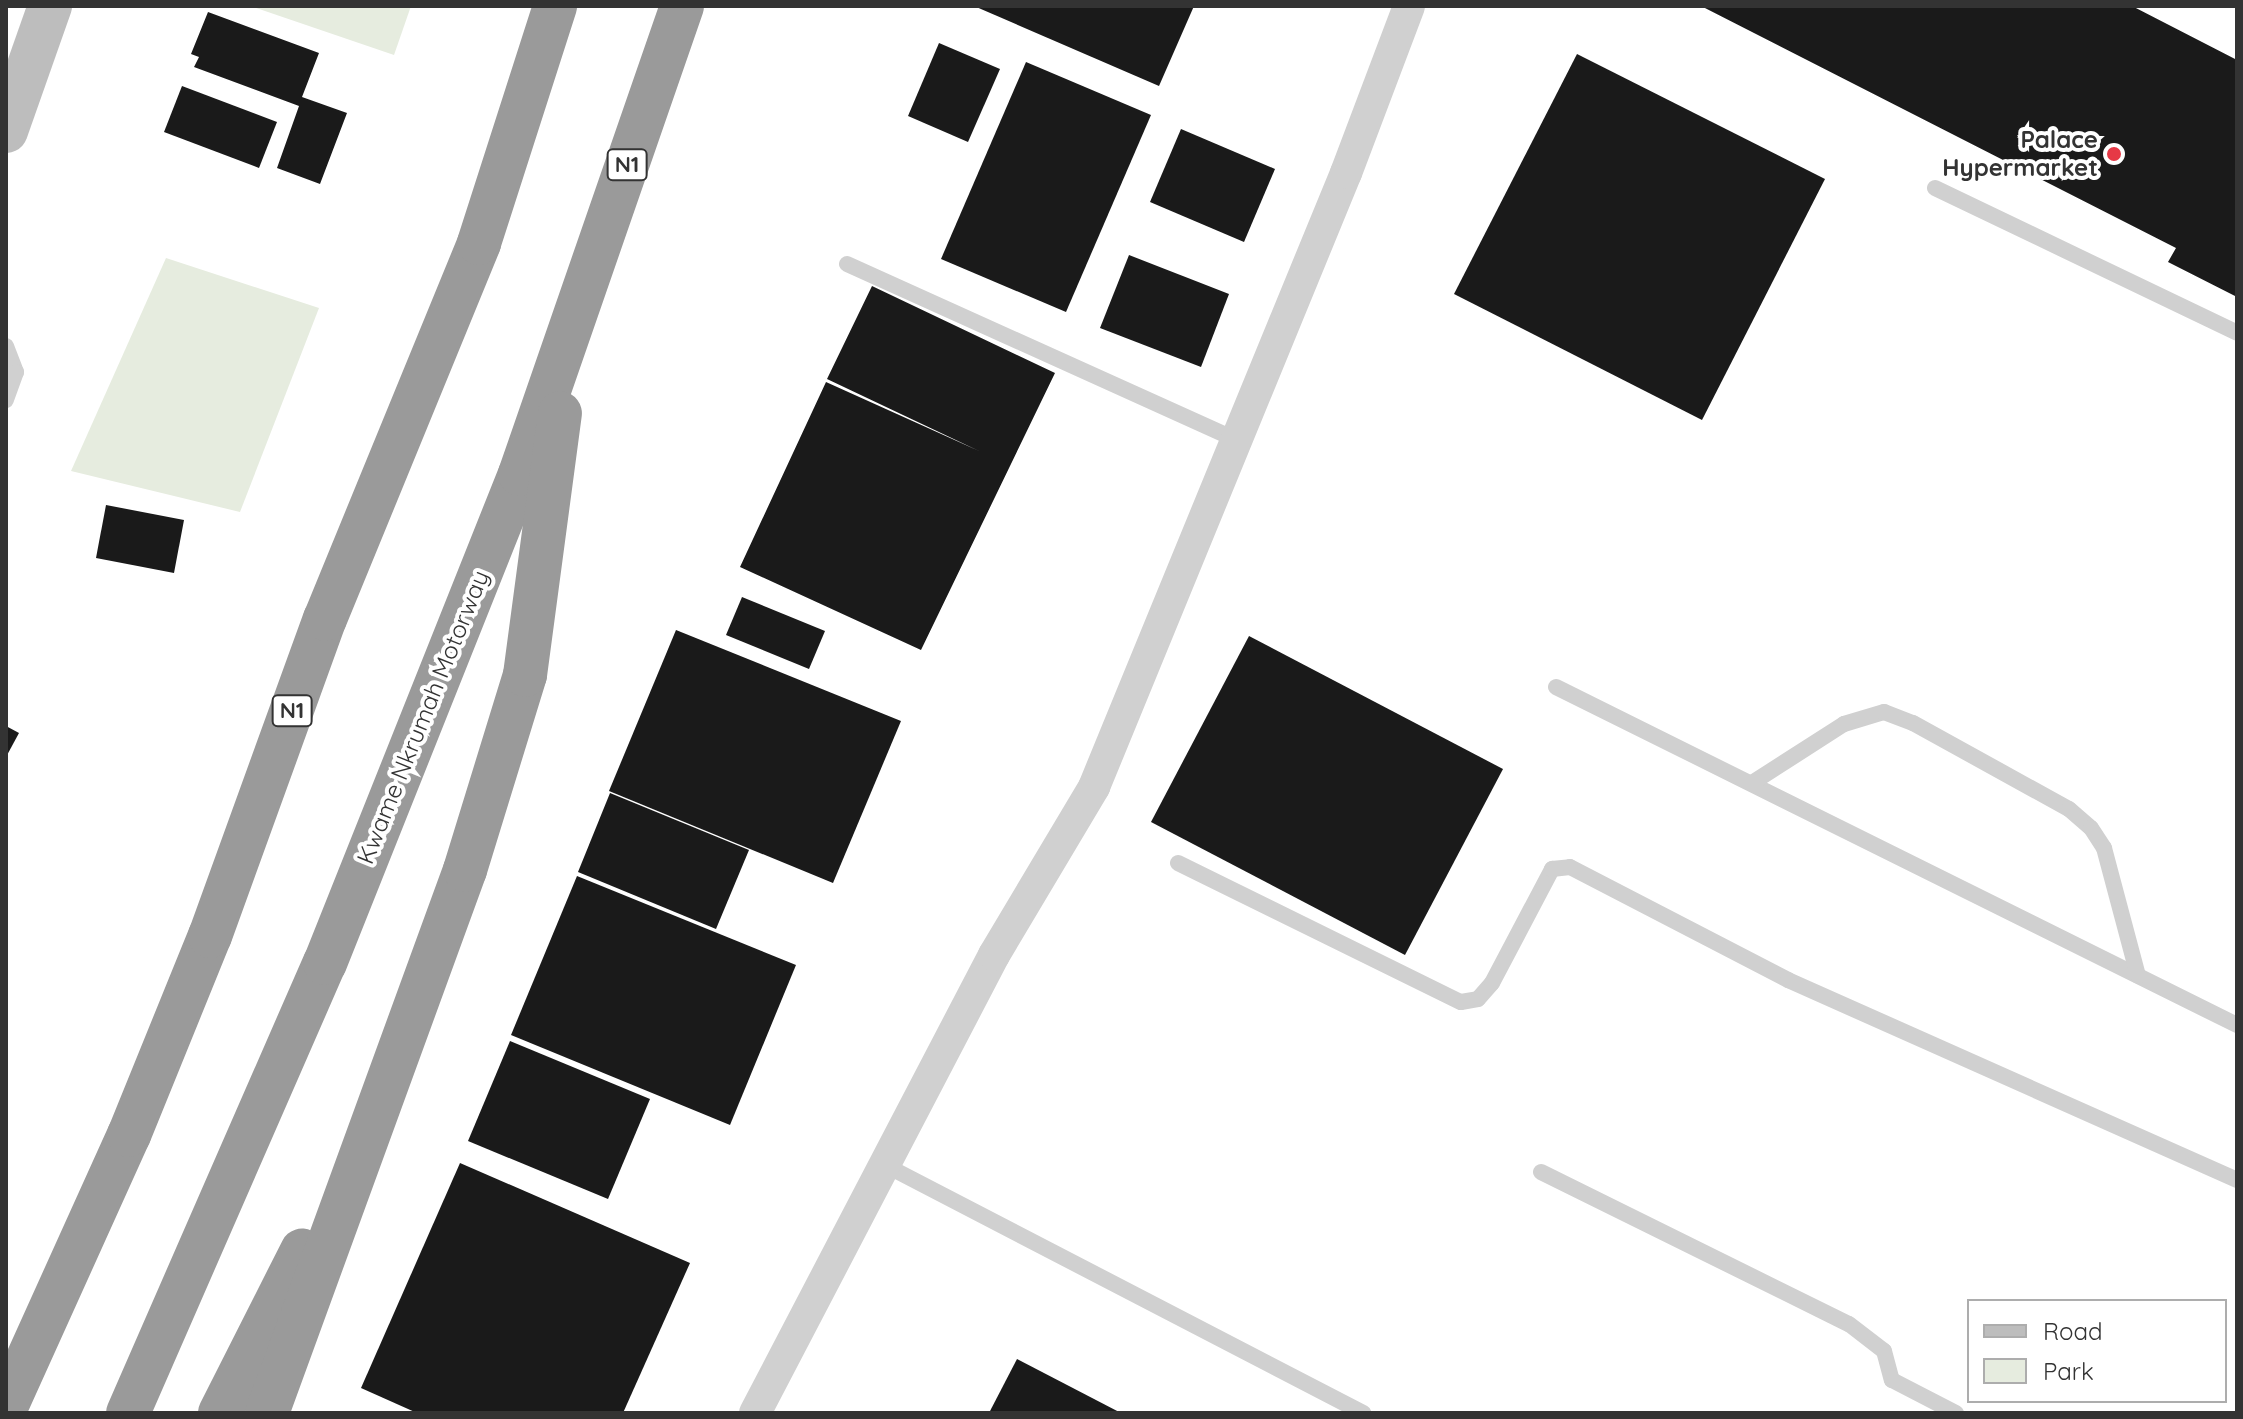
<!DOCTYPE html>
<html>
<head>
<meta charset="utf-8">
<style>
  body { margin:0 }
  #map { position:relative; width:2243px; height:1419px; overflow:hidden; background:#fff; font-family:Quicksand,sans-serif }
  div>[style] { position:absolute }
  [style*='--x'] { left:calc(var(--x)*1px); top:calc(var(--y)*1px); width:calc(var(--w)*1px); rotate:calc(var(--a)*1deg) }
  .green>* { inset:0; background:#e6ecdf }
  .building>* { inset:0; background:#1a1a1a }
  .service>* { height:16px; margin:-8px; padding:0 8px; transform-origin:8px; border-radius:8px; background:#d0d0d0 }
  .minor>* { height:32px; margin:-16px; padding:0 16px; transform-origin:16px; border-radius:16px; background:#d0d0d0 }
  .secondary>* { height:44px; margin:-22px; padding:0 22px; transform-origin:22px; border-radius:22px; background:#bdbdbd }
  .motorway>* { height:44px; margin:-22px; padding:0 22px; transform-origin:22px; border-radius:22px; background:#9a9a9a }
  .dots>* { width:22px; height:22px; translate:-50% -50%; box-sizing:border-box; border:4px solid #fff; border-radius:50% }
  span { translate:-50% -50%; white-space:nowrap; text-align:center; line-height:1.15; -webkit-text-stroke:8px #fff; paint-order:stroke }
  .shield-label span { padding:2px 6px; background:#fff; border:2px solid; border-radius:6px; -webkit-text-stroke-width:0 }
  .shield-label { font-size:22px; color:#333; font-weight:700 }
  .poi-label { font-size:24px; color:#333; font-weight:700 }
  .right { translate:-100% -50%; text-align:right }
  .street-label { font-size:24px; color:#333 }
  .frame { position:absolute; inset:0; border:8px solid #333; pointer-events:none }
  .legend { position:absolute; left:1967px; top:1299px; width:260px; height:104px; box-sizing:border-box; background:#fff; border:2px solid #adadad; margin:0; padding:10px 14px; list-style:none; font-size:24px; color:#333 }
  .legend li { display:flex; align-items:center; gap:16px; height:40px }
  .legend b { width:40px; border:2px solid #adadad }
</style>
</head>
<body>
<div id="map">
  <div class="green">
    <i style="clip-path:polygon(250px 6px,411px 6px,394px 55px)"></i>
    <i style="clip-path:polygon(166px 258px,319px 308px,240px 512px,71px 471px)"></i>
  </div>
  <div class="building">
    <i style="clip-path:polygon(974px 6px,1194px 6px,1159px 86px)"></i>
    <i style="clip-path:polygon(1701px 6px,2132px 6px,2237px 60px,2237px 297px,2168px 262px,2176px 248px)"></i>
    <i style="clip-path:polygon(208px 12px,319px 53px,302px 97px,347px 113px,320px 184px,277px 168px,299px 106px,194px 67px,199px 57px,191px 54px)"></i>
    <i style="clip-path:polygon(939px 43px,1000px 69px,968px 142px,908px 116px)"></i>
    <i style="clip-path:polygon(1577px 54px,1825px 179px,1702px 420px,1454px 294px)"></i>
    <i style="clip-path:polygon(1026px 62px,1151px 115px,1066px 312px,941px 259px)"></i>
    <i style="clip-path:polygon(182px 86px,277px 122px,259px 168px,164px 132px)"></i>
    <i style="clip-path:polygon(1181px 129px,1275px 169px,1244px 242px,1150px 202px)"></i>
    <i style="clip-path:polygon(1129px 255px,1229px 294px,1201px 367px,1100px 328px)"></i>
    <i style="clip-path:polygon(872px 286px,1055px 373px,921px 650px,740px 567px,826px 382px,979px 451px,827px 379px)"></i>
    <i style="clip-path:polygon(106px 505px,184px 520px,174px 573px,96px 558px)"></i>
    <i style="clip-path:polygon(742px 597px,825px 631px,809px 669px,726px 635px)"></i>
    <i style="clip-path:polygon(676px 630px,901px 721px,833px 883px,609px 791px)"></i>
    <i style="clip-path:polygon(1249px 636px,1503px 769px,1405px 955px,1151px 822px)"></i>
    <i style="clip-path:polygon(6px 726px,19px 733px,6px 757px)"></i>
    <i style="clip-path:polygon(610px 793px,749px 850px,716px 929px,578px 872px)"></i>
    <i style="clip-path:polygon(577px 876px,796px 965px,730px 1125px,511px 1035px)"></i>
    <i style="clip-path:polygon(510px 1041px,650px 1099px,608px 1199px,468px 1141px)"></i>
    <i style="clip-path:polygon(460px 1163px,690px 1263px,623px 1413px,417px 1413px,361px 1388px)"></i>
    <i style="clip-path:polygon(1017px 1359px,1121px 1413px,989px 1413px)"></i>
  </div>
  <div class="service">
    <i style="--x:1935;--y:188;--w:335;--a:25.6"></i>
    <i style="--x:847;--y:264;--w:428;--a:24.3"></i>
    <i style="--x:6;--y:346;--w:28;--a:69"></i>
    <i style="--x:16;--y:372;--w:30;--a:110"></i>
    <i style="--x:1556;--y:687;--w:760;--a:26.4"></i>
    <i style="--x:1752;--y:783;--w:109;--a:-32.7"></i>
    <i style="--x:1844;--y:724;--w:42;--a:-16.7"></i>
    <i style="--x:1884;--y:712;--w:31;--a:21"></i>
    <i style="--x:1913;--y:723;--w:178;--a:28.9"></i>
    <i style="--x:2069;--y:809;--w:29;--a:41"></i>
    <i style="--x:2091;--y:828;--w:24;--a:57"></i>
    <i style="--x:2104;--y:848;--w:132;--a:75.1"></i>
    <i style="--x:1178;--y:863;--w:315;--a:26.2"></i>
    <i style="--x:1461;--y:1002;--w:17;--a:-10"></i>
    <i style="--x:1478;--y:999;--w:21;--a:-49"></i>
    <i style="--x:1492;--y:983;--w:129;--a:-62.2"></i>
    <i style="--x:1552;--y:869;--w:18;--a:-6"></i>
    <i style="--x:1570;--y:867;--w:246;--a:27.4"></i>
    <i style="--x:1788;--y:980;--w:492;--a:24"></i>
    <i style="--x:885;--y:1165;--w:539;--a:27.42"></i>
    <i style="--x:1541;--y:1172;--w:343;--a:26.3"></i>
    <i style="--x:1849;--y:1324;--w:44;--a:37.6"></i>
    <i style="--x:1884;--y:1351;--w:30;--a:75"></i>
    <i style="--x:1892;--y:1380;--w:72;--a:27.3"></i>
  </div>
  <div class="minor">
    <i style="--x:755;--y:1413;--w:517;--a:-62.44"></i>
    <i style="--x:994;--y:955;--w:196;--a:-59.2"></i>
    <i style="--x:1094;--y:787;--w:664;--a:-67.69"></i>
    <i style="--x:1346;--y:173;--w:178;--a:-69.3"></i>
  </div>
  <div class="secondary">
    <i style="--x:6;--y:131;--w:133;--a:-70.6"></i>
  </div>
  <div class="motorway">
    <i style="--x:6;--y:1407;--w:299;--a:-65.7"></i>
    <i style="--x:129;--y:1135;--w:215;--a:-67.9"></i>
    <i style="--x:210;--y:936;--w:337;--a:-70.1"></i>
    <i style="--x:325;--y:619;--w:406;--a:-67.7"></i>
    <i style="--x:479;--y:243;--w:249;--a:-72.2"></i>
    <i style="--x:128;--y:1413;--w:491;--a:-66.4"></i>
    <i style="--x:325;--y:963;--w:526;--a:-68.26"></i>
    <i style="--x:520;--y:474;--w:495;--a:-70.9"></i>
    <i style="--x:220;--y:1413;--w:182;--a:-63.2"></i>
    <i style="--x:267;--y:1413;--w:578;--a:-69.97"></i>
    <i style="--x:465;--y:870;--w:204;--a:-72.9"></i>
    <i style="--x:525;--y:675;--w:264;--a:-82.4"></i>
  </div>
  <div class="dots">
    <i style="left:2114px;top:154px;background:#e63946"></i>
  </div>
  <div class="shield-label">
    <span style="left:627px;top:165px">N1</span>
    <span style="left:292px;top:711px">N1</span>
  </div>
  <div class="poi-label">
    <span class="right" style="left:2098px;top:154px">Palace<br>Hypermarket</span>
  </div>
  <div class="street-label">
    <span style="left:423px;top:717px;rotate:-68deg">Kwame Nkrumah Motorway</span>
  </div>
  <div class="frame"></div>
  <ul class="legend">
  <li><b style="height:10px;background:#bdbdbd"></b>Road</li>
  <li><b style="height:22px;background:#e6ecdf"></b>Park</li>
  </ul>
</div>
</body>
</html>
